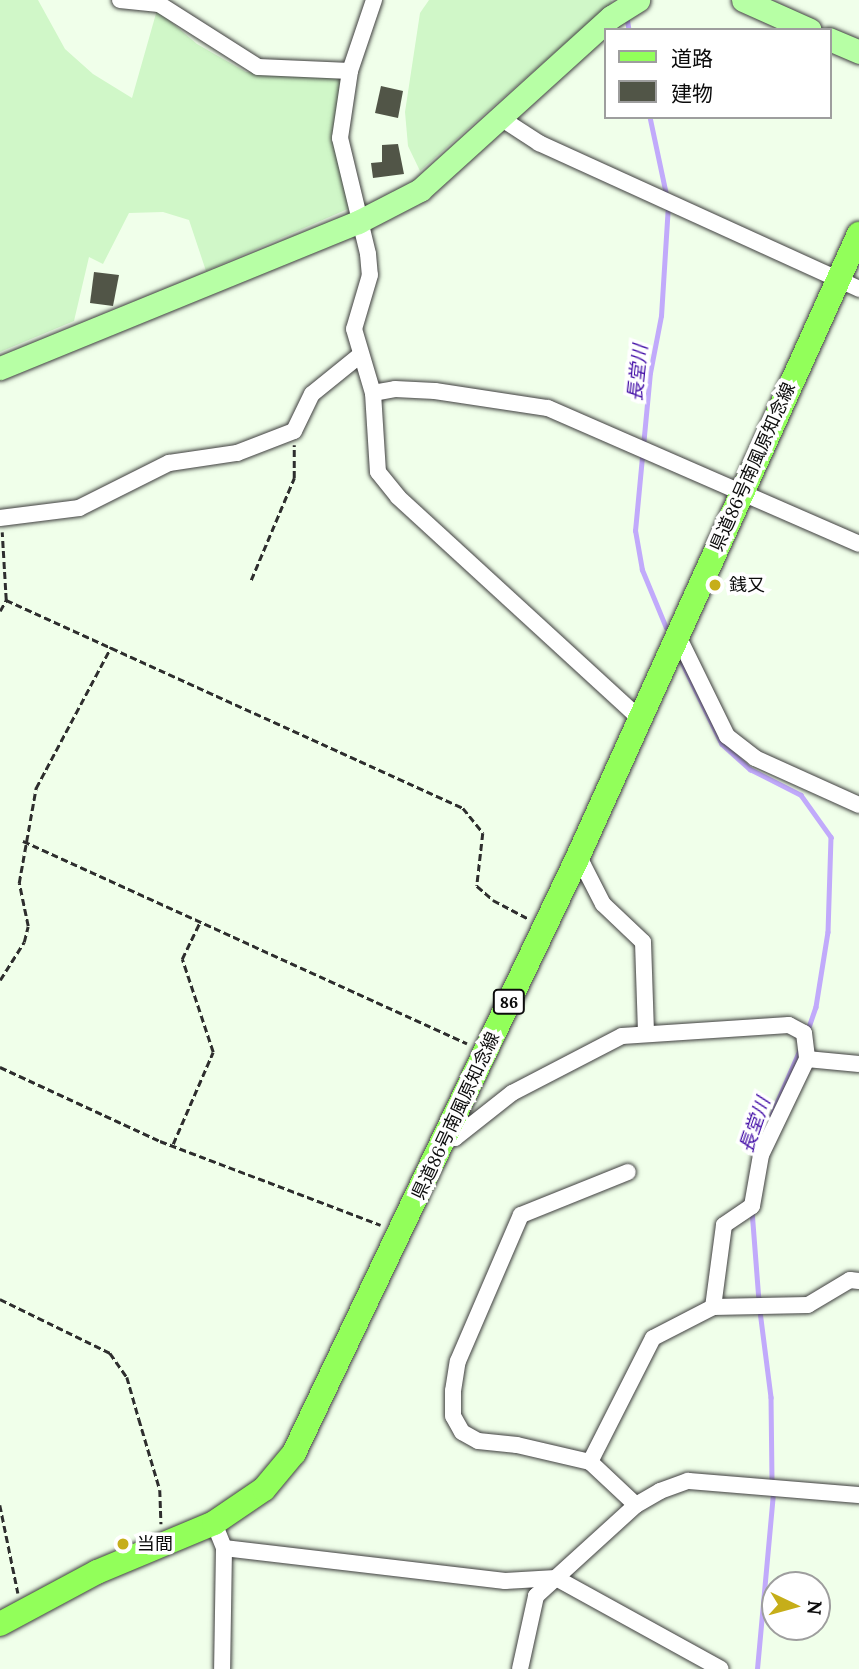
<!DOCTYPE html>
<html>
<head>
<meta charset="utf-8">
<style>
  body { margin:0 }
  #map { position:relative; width:859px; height:1669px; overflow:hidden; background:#f0ffea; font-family:Lora,"Noto Sans JP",serif }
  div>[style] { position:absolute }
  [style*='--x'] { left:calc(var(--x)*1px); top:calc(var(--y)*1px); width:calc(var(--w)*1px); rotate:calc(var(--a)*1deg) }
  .farmland>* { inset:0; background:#d0f7c8 }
  .stream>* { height:4.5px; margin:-2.25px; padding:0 2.25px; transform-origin:2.25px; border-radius:2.25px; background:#c1aafb }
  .building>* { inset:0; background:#515547 }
  .path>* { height:2.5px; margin-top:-1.25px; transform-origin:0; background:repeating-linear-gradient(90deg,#2e2e2e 0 7px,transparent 0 10.5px) }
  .roads { filter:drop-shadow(0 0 2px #3f3f3f) drop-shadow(0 0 2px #3f3f3f) }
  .street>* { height:16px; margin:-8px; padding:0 8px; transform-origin:8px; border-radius:8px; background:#fff }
  .secondary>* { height:23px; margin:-11.5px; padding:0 11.5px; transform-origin:11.5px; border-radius:11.5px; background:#b7ffa5 }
  .primary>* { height:24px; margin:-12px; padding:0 12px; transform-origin:12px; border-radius:12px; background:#92ff5a }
  .dots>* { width:19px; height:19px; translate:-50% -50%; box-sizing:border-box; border:4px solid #fff; border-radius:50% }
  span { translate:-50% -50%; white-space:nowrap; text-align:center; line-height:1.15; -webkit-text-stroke:7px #fff; paint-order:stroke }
  .shield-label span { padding:2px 5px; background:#fff; border:2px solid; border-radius:5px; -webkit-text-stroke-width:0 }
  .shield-label { font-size:16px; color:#0c0c0c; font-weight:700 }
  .street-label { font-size:18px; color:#0c0c0c }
  .poi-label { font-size:18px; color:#0c0c0c }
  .left { translate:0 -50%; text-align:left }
  .water-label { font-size:19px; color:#410ca6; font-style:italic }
  .legend { position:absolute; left:604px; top:28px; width:228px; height:91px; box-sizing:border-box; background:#fff; border:2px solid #9e9e9e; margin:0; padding:9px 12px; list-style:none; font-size:21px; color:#0c0c0c }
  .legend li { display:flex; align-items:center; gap:14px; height:35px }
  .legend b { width:35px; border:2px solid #9e9e9e }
  .north { position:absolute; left:761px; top:1571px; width:70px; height:70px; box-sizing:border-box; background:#fff; border:2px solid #9e9e9e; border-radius:50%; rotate:95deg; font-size:19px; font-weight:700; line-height:28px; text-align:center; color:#0c0c0c }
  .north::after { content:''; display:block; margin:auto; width:24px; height:32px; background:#c6ae19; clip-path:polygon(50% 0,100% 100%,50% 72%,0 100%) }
</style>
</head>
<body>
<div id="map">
  <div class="farmland">
    <i style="clip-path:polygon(0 0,38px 0,65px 49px,93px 74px,132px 98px,157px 10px,197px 44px,246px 72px,347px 76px,343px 90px,350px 208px,206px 271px,189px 220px,163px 212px,129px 213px,103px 264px,89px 257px,74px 321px,0 352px)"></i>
    <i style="clip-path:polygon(429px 0,611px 0,612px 2px,420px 171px,408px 146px,405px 112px,420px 13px)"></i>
  </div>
  <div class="stream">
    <i style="--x:627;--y:17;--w:13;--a:81"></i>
    <i style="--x:650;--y:117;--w:82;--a:78"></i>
    <i style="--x:666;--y:628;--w:63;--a:-112.5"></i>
    <i style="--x:642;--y:570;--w:40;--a:-100"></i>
    <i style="--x:635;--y:531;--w:159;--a:-84.6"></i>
    <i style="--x:650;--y:373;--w:58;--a:-79.1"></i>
    <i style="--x:661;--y:316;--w:110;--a:-86.4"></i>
    <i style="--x:681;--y:660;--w:93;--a:64"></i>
    <i style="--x:722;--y:744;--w:38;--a:42"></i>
    <i style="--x:750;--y:769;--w:57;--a:27"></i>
    <i style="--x:801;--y:795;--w:52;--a:54.5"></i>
    <i style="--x:831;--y:837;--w:95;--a:91.8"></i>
    <i style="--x:828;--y:932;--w:76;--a:99.1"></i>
    <i style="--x:816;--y:1007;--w:28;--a:109"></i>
    <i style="--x:771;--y:1116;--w:75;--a:-66.5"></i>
    <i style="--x:752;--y:1210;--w:92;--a:85.6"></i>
    <i style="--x:760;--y:1311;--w:87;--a:82.7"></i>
    <i style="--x:771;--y:1397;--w:86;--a:89.3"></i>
    <i style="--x:757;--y:1669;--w:178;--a:-84.8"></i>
  </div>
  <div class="building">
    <i style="clip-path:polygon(381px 86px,403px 91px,398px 118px,375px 113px)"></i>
    <i style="clip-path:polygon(398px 144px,404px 174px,373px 178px,371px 163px,382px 162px,382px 145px)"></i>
    <i style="clip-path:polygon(94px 272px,119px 275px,113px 306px,90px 303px)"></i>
  </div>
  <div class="path">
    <i style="--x:251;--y:580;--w:111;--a:-67.1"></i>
    <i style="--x:294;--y:478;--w:33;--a:-90"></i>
    <i style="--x:6;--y:600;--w:502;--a:24.47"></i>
    <i style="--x:463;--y:808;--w:32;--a:51"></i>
    <i style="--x:483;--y:833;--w:53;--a:96.5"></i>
    <i style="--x:477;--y:886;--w:21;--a:41"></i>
    <i style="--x:493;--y:900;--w:41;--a:27.8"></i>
    <i style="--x:0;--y:611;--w:13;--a:-61"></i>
    <i style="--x:6;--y:600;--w:68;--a:-93.4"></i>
    <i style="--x:23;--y:841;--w:488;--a:24.5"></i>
    <i style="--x:0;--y:980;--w:45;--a:-57.7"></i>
    <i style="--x:24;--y:942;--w:16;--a:-76"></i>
    <i style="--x:28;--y:926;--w:44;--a:-101.8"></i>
    <i style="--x:19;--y:883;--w:97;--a:-79.9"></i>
    <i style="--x:36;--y:788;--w:160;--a:-62"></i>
    <i style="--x:0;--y:1067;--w:176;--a:24.8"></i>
    <i style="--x:160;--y:1141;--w:236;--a:20.8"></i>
    <i style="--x:173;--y:1144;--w:100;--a:-66.5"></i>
    <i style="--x:213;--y:1052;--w:98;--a:-108.4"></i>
    <i style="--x:182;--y:959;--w:41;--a:-64.1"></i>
    <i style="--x:0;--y:1299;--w:123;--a:26.1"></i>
    <i style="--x:110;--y:1353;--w:29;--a:55"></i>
    <i style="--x:127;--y:1377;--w:44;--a:74.1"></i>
    <i style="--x:139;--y:1419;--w:74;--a:73.5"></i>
    <i style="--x:160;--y:1490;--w:34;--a:88"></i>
    <i style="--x:0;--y:1505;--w:90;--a:78.4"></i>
  </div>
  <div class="roads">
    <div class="street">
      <i style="--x:120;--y:0;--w:39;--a:6"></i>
      <i style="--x:159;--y:4;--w:117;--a:32.5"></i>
      <i style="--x:258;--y:67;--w:92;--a:2.5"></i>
      <i style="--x:374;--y:0;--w:75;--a:108.7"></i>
      <i style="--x:350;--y:71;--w:68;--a:98.5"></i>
      <i style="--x:340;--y:138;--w:119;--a:76.4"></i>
      <i style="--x:368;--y:254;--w:21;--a:85"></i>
      <i style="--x:370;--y:275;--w:56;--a:106.5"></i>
      <i style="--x:354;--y:329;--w:67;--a:73.5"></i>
      <i style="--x:373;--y:393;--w:79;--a:86.4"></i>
      <i style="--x:378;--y:472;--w:32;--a:51"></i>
      <i style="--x:398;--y:497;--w:327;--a:42.5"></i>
      <i style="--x:499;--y:117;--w:48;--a:33"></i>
      <i style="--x:539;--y:143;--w:352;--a:24.5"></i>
      <i style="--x:373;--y:393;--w:22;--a:-10"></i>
      <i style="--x:395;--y:389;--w:40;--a:2.9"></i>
      <i style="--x:435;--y:391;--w:114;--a:8.6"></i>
      <i style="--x:548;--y:408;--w:339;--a:23.6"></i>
      <i style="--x:0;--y:518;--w:80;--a:-7.2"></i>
      <i style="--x:79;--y:508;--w:101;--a:-26.6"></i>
      <i style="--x:169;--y:463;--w:69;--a:-8.4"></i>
      <i style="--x:237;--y:453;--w:61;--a:-21.1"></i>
      <i style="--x:294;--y:431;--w:41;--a:-64.1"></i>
      <i style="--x:312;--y:394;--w:60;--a:-39"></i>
      <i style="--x:677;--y:634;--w:114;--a:63.9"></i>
      <i style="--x:727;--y:736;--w:36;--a:38"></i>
      <i style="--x:755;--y:758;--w:114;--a:24.3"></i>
      <i style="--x:576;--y:861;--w:8;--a:30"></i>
      <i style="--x:583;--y:865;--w:44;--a:62.9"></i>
      <i style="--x:603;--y:904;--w:55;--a:43.5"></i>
      <i style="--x:643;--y:942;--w:92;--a:88.1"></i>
      <i style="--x:807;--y:1059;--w:52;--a:5.5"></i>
      <i style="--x:444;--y:1138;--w:11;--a:0"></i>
      <i style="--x:455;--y:1138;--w:73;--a:-38.3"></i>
      <i style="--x:512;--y:1093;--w:124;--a:-27.4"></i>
      <i style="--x:622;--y:1036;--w:167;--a:-3.8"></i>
      <i style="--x:789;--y:1025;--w:17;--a:28"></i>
      <i style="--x:804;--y:1033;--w:26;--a:83"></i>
      <i style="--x:807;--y:1059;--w:106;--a:115.6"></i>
      <i style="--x:761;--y:1155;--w:52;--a:100"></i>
      <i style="--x:752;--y:1206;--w:34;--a:146"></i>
      <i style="--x:724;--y:1225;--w:83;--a:97.6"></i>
      <i style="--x:590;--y:1462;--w:75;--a:-166.9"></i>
      <i style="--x:517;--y:1445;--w:39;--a:-174"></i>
      <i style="--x:478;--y:1441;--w:18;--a:-151"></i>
      <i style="--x:462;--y:1432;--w:18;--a:-119"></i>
      <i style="--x:453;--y:1416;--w:25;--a:-90"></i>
      <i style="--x:453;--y:1391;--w:30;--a:-81"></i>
      <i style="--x:458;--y:1361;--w:159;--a:-66.7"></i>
      <i style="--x:521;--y:1215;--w:115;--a:-21.9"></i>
      <i style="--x:636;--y:1505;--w:63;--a:-136.9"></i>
      <i style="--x:590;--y:1462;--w:139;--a:-63.1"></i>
      <i style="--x:653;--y:1338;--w:68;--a:-27.3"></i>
      <i style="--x:713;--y:1307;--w:95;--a:-1.2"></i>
      <i style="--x:808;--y:1305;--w:49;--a:-30.8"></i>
      <i style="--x:850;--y:1280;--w:9;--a:6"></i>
      <i style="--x:214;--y:1523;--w:27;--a:68"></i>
      <i style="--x:224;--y:1548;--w:121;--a:90.9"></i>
      <i style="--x:224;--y:1548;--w:283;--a:6.7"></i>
      <i style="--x:505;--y:1581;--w:51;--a:-3.4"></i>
      <i style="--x:556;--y:1578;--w:188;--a:28.9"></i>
      <i style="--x:520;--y:1669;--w:75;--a:-77.6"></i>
      <i style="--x:536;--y:1596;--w:135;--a:-42.3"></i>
      <i style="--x:636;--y:1505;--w:28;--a:-30"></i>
      <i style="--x:660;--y:1491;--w:30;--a:-20"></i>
      <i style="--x:688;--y:1481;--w:172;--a:4.7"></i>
    </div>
    <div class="secondary">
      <i style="--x:743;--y:0;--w:73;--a:24.1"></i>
      <i style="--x:829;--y:39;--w:33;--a:23"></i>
      <i style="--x:0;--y:368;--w:387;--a:-22.2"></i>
      <i style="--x:358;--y:222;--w:70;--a:-27.3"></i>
      <i style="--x:420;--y:190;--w:258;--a:-42.2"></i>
      <i style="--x:611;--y:17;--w:32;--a:-32"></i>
    </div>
    <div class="primary">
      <i style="--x:0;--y:1624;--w:110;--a:-28.2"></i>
      <i style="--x:97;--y:1572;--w:127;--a:-22.7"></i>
      <i style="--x:214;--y:1523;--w:60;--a:-34.2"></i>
      <i style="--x:264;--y:1489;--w:47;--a:-50.2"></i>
      <i style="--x:294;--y:1453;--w:656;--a:-64.53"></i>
      <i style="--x:576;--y:861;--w:688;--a:-65.71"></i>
    </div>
  </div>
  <div class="dots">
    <i style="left:715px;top:585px;background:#c6ae19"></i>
    <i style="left:123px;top:1544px;background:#c6ae19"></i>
  </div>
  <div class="shield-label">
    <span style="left:509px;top:1002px">86</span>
  </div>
  <div class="street-label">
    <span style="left:753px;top:467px;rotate:-66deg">県道86号南風原知念線</span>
    <span style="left:456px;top:1116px;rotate:-65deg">県道86号南風原知念線</span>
  </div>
  <div class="poi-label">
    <span class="left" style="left:729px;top:585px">銭又</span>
    <span class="left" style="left:137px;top:1544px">当間</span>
  </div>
  <div class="water-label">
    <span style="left:638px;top:373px;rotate:-84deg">長堂川</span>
    <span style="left:755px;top:1125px;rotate:-71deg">長堂川</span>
  </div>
  <ul class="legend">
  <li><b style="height:9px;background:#92ff5a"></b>道路</li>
  <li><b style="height:19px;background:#515547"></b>建物</li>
  </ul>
  <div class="north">N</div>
</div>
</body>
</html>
